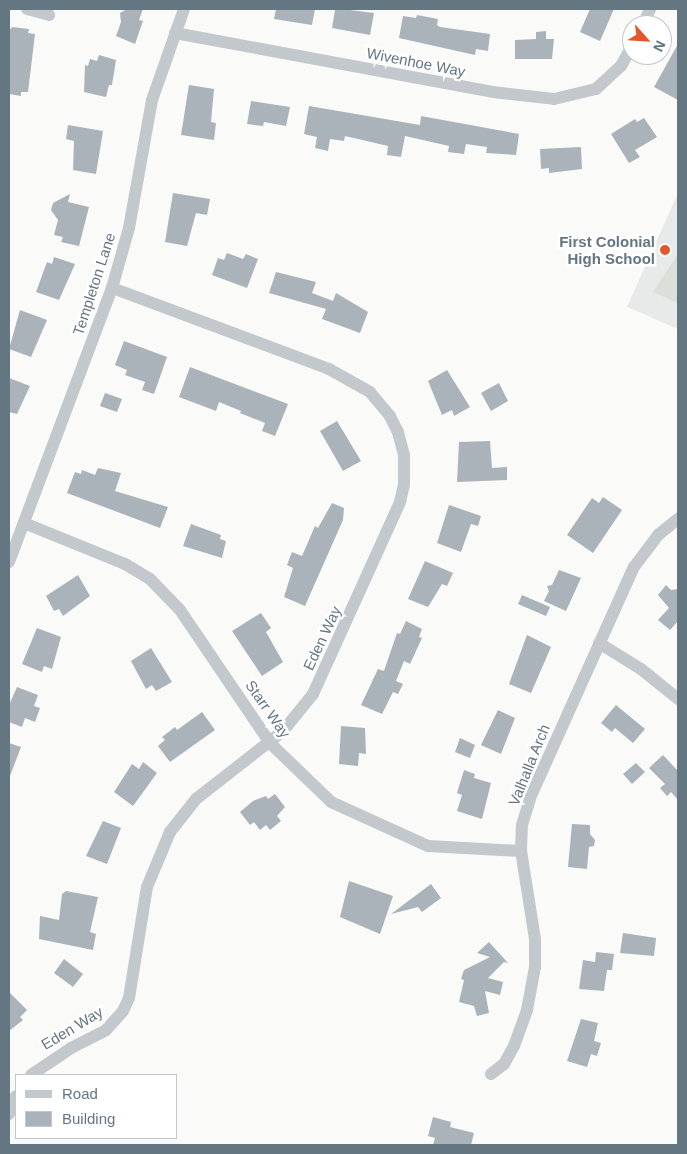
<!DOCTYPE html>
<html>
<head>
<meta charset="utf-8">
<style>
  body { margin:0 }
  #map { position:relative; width:687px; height:1154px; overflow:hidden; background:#fafaf8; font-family:Helvetica,sans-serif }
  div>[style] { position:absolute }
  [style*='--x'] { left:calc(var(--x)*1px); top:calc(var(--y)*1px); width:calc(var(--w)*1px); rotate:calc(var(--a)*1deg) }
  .built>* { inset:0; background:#e8e9e9 }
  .green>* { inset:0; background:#dadfd7 }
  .building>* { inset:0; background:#aab3b9 }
  .street>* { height:12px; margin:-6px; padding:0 6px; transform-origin:6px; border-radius:6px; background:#c3c8cc }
  .dots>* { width:14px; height:14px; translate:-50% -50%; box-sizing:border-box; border:2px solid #fff; border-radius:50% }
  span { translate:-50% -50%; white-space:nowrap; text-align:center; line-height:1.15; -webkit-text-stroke:5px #fff; paint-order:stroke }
  .street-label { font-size:15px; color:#657683 }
  .poi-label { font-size:15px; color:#657683; font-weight:700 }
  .right { translate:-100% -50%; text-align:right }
  .frame { position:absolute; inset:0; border:10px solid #657683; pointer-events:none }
  .legend { position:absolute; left:15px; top:1074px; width:162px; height:65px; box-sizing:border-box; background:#fff; border:1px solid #c1c8cd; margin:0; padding:6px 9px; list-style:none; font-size:15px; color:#657683 }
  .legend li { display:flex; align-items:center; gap:10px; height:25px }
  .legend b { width:25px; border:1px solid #c1c8cd }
  .north { position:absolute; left:622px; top:15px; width:50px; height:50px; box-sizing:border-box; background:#fff; border:1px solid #c1c8cd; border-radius:50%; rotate:116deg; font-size:14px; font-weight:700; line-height:20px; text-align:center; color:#657683 }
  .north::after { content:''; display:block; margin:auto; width:18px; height:22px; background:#e4572e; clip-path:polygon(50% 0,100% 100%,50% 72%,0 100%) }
</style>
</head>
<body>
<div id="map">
  <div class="built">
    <i style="clip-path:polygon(678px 193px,678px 329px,627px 307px)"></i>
  </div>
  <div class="green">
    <i style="clip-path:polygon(678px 254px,678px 303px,653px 292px)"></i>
  </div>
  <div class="building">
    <i style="clip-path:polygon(127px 9px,143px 9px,139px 20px,143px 21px,135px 44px,116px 36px,121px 22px,120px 13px)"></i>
    <i style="clip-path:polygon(276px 9px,315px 9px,312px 25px,274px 19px)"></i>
    <i style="clip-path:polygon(342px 9px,374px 13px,370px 35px,332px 28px,335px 10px)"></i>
    <i style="clip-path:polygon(590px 9px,614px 9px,600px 41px,580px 32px)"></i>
    <i style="clip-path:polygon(417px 15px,438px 19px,437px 25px,440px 27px,490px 34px,488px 51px,476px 49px,475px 55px,399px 38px,403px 16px,416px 18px)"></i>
    <i style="clip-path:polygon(12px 27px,29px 29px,28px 33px,35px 34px,28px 92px,21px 92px,21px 96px,9px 94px,9px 31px)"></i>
    <i style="clip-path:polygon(546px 31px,546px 39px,554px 39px,552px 59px,515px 59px,515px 40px,536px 39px,536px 32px)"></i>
    <i style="clip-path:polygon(678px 44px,678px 100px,654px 87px)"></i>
    <i style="clip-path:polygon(99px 55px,116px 60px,112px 85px,109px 85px,106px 97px,84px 92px,85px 65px,88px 66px,90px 59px,97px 61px)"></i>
    <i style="clip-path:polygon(189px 85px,214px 89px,211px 122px,216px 123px,214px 140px,181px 135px)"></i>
    <i style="clip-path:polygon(251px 101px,290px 107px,286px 126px,264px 122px,263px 126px,247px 124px)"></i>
    <i style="clip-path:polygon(309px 106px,420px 125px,421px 116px,519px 134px,516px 155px,486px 153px,487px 147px,466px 144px,464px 154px,448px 152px,449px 146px,405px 136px,401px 157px,387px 155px,388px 146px,345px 136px,344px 141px,330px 139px,328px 151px,315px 148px,317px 137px,304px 134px)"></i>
    <i style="clip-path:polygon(644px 118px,657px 137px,635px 150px,640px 157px,629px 163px,611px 134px,635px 119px,637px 122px)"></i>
    <i style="clip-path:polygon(68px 125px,103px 131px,96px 174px,73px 170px,74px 141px,66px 139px)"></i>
    <i style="clip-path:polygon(581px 147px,582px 169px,549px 173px,549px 168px,541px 169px,540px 149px)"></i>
    <i style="clip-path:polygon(173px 193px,210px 199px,207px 215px,196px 213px,187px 246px,165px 242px)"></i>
    <i style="clip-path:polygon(70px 194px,68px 202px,89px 207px,79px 246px,61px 242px,63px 237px,54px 235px,58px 220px,51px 210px,53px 203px)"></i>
    <i style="clip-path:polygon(227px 253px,243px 259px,246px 254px,258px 259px,247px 288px,212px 275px,218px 258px,224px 260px)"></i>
    <i style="clip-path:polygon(54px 257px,75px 264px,59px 300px,36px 292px,47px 262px,52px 264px)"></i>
    <i style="clip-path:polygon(276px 272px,316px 282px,312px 293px,333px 301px,336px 293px,368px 312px,360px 333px,322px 319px,326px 309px,269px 293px)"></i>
    <i style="clip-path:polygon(20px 310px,47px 320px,31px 357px,9px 349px)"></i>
    <i style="clip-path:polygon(124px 341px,167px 357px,154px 394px,142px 390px,145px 382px,125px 375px,127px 370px,115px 365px)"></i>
    <i style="clip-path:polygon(190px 367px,288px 404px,275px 436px,262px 431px,265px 423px,240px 413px,241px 411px,219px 402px,216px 411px,179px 397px)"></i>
    <i style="clip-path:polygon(447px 370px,470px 407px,454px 416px,452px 410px,442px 415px,428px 381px)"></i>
    <i style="clip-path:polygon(9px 378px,30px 386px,17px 414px,9px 412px)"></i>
    <i style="clip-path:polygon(499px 383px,508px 401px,491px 411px,481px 393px)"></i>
    <i style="clip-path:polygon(105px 393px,122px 399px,117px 412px,100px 406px)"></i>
    <i style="clip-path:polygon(337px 421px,361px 461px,343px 471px,320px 431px)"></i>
    <i style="clip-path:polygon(490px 441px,492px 468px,507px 467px,507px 480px,457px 482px,459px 442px)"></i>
    <i style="clip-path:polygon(98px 468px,121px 473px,115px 491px,168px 507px,160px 528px,67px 493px,75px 472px,81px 474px,82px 470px,95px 475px)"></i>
    <i style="clip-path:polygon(603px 497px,622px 510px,593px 553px,567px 535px,592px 498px,599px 503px)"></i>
    <i style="clip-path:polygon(332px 503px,344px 508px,343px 520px,305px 606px,284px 597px,293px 568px,287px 565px,292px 552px,302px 556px,315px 526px,318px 528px)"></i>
    <i style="clip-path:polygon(449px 505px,481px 516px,478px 526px,471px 524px,461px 552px,437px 543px)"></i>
    <i style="clip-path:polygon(191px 524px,221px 535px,220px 539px,226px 541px,222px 558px,183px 546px)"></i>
    <i style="clip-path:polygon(425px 561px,453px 573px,447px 586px,442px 584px,428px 607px,408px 599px)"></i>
    <i style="clip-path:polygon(559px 570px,581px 578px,566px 611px,544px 601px,549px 591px,547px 586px,552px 585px)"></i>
    <i style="clip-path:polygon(78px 575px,90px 596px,63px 616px,59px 609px,54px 611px,46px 596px)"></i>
    <i style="clip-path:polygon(666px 585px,671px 590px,678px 589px,678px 621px,670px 630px,658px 620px,669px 608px,658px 595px)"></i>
    <i style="clip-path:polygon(522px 595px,550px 607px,546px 616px,518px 604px)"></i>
    <i style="clip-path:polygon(261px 613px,271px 628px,266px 632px,283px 662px,262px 676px,232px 631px)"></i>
    <i style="clip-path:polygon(406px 621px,422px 629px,419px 637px,422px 638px,410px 664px,404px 661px,396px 681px,403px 684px,398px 694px,393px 692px,382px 714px,361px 705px,378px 669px,384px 671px,397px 633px,400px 634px)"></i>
    <i style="clip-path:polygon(37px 628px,61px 637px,52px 669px,44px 666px,42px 672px,22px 664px)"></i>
    <i style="clip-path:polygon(527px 635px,551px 647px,531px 693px,509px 684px)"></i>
    <i style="clip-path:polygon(151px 648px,172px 682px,156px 691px,152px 685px,146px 689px,131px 661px)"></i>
    <i style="clip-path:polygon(17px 687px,38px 695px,34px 706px,40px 708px,35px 722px,25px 718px,22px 727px,9px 722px,9px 705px)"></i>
    <i style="clip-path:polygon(616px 705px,645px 729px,633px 743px,615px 728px,612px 732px,601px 723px)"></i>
    <i style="clip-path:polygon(498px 710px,515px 718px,501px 754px,481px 745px)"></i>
    <i style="clip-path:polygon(202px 712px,215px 730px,170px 762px,158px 746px,165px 740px,162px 737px,175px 727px,177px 730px)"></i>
    <i style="clip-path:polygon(341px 726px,365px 728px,366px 754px,359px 753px,358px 766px,339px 764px)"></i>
    <i style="clip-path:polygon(460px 738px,475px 745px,470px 758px,455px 752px)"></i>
    <i style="clip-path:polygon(9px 743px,21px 747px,10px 776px,9px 776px)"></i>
    <i style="clip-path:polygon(663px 755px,678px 771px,678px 800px,671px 792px,667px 796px,660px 788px,665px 784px,649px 768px)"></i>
    <i style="clip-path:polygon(143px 762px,157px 773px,133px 806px,114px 792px,132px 764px,139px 769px)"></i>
    <i style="clip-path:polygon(636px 763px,645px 772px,632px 784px,623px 774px)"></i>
    <i style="clip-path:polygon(464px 770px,475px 774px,474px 778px,491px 783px,482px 819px,457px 811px,462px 795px,457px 793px)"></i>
    <i style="clip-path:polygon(275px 794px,285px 807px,277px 816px,281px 821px,270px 830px,266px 825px,260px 830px,254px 822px,250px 825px,240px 812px,253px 801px,266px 796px,268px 799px)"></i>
    <i style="clip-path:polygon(103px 821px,121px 828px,107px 864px,86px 856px)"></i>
    <i style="clip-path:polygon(572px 824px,590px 825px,590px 834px,595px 840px,594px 846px,589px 847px,587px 869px,568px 867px)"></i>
    <i style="clip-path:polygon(349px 881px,393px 896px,380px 934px,340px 917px)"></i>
    <i style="clip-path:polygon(431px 884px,441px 898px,422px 912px,418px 907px,391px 914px)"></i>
    <i style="clip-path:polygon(66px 891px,98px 897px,90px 932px,96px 934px,93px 950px,39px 939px,40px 916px,59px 920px,62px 894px)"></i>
    <i style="clip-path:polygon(623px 933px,656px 938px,654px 956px,620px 953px)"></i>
    <i style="clip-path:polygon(489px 942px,508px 963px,504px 962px,488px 978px,503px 982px,500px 995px,485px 991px,489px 1013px,477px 1016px,474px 1006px,459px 1002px,464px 980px,461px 979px,464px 970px,490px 957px,477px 953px)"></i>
    <i style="clip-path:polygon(596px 952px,614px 954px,612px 970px,607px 970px,604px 991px,579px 989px,583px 960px,595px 962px)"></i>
    <i style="clip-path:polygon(64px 959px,83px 974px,73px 987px,54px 973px)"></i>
    <i style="clip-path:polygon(9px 992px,27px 1010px,20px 1017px,23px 1020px,9px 1031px)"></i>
    <i style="clip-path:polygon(581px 1019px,598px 1023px,594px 1041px,601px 1043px,597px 1056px,591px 1054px,587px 1067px,567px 1061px)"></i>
    <i style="clip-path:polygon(433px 1117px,451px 1122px,450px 1127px,474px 1133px,471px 1145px,433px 1145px,435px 1138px,428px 1136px)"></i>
  </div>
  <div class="street">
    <i style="--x:27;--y:9;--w:23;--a:15"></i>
    <i style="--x:643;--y:25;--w:17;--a:-66"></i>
    <i style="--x:175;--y:33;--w:323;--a:10.5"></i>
    <i style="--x:493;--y:92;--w:61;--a:6.5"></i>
    <i style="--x:554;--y:99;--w:43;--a:-13.4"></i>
    <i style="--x:596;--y:89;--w:34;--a:-43"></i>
    <i style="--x:621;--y:66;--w:23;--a:-61"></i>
    <i style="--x:24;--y:523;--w:109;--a:22.1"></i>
    <i style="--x:125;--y:564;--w:29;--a:31"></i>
    <i style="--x:150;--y:579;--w:43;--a:45.9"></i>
    <i style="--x:180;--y:610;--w:161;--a:55.9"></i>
    <i style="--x:270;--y:743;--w:85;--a:44"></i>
    <i style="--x:331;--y:802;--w:107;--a:24.4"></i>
    <i style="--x:428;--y:846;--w:93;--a:3.1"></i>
    <i style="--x:9;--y:562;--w:293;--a:-69.4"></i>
    <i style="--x:112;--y:288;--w:62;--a:-74.2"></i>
    <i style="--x:129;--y:228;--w:130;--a:-79.8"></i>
    <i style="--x:152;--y:100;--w:96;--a:-70.6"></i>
    <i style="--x:599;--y:643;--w:49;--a:31.8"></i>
    <i style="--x:641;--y:669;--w:48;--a:39"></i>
    <i style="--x:491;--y:1074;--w:16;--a:-38"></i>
    <i style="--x:504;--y:1064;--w:21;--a:-61"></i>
    <i style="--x:514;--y:1046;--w:38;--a:-70"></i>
    <i style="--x:527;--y:1010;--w:44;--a:-79.5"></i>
    <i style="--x:535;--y:967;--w:28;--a:-90"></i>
    <i style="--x:535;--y:939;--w:89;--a:-99"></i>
    <i style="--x:521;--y:851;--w:26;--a:-88"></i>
    <i style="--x:522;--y:825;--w:28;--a:-73"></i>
    <i style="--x:530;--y:798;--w:253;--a:-65.8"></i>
    <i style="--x:634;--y:567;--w:40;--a:-53"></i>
    <i style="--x:658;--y:535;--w:26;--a:-39"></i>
    <i style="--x:31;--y:1075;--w:48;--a:-34"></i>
    <i style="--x:71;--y:1048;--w:39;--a:-27"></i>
    <i style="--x:106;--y:1030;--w:25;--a:-48"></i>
    <i style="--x:123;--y:1011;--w:14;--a:-65"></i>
    <i style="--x:129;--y:998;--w:112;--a:-80.8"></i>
    <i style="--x:147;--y:887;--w:60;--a:-67.3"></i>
    <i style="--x:170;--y:832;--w:42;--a:-51.8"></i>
    <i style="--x:196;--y:799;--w:110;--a:-38"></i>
    <i style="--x:283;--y:731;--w:48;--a:-51"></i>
    <i style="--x:313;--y:694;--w:211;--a:-65.6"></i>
    <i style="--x:400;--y:502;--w:17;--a:-77"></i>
    <i style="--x:404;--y:485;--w:30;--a:-90"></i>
    <i style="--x:404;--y:455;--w:24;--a:-105"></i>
    <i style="--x:398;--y:432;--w:18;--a:-117"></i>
    <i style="--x:390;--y:416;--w:31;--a:-130"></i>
    <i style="--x:370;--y:392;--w:47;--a:-150.7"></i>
    <i style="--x:329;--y:369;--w:232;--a:-159.5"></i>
    <i style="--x:9;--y:1114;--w:19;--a:-69"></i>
  </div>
  <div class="dots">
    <i style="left:665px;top:250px;background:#e4572e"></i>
  </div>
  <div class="street-label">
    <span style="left:416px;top:62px;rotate:11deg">Wivenhoe Way</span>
    <span style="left:94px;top:284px;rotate:-72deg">Templeton Lane</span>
    <span style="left:322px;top:638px;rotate:-65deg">Eden Way</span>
    <span style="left:268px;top:709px;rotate:55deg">Starr Way</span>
    <span style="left:529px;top:765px;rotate:-68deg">Valhalla Arch</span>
    <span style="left:72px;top:1028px;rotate:-31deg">Eden Way</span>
  </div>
  <div class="poi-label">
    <span class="right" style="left:655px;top:250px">First Colonial<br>High School</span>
  </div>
  <div class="frame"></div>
  <ul class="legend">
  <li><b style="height:6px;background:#c3c8cc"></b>Road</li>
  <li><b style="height:14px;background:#aab3b9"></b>Building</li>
  </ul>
  <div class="north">N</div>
</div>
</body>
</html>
